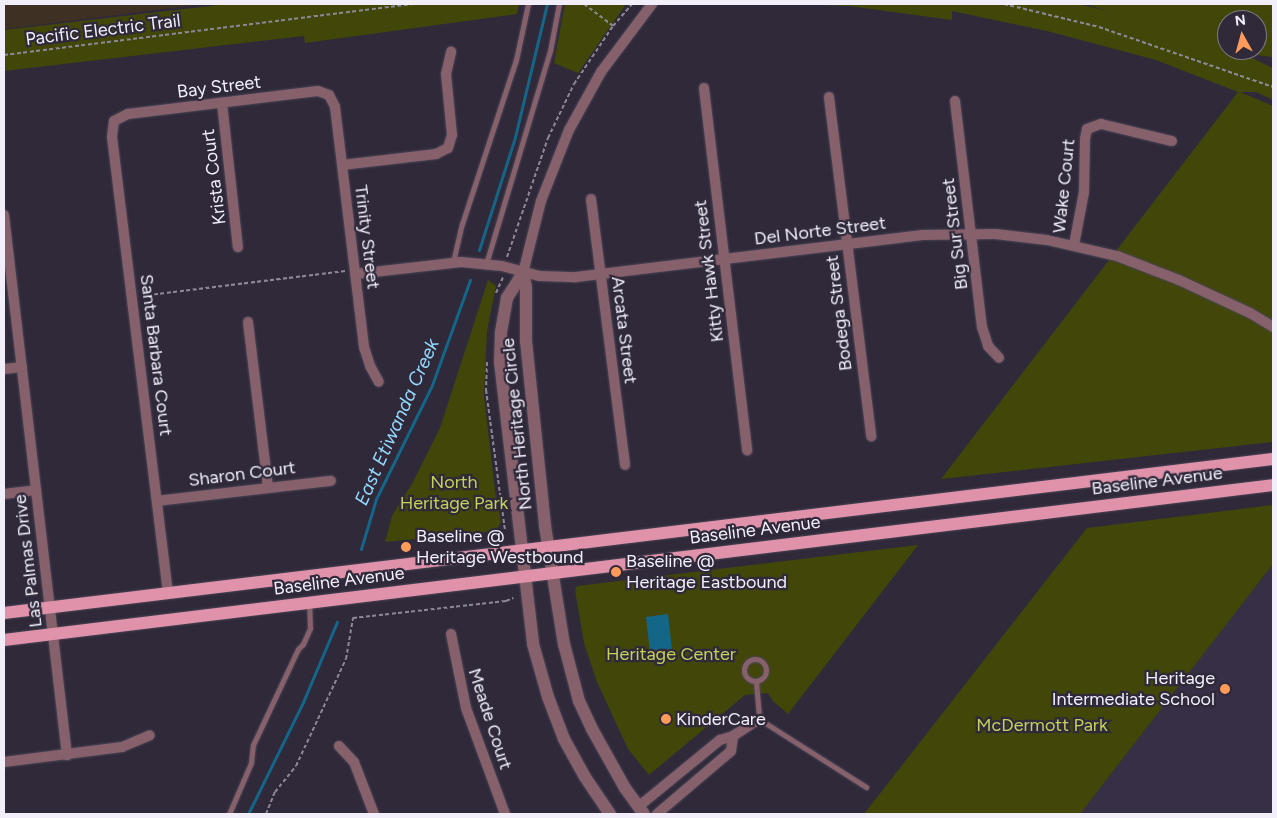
<!DOCTYPE html>
<html>
<head>
<meta charset="utf-8">
<style>
  body { margin:0 }
  #map { position:relative; width:1277px; height:818px; overflow:hidden; background:#2f293a; font-family:Figtree,sans-serif }
  div>[style] { position:absolute }
  [style*='--x'] { left:calc(var(--x)*1px); top:calc(var(--y)*1px); width:calc(var(--w)*1px); rotate:calc(var(--a)*1deg) }
  .commercial>* { inset:0; background:#3e3123 }
  .built>* { inset:0; background:#372f46 }
  .green>* { inset:0; background:#424709 }
  .water>* { inset:0; background:#146688 }
  .stream>* { height:3px; margin:-1.5px; padding:0 1.5px; transform-origin:1.5px; border-radius:1.5px; background:#146688 }
  .path>* { height:2px; margin-top:-1px; transform-origin:0; background:repeating-linear-gradient(90deg,#8d8897 0 4px,transparent 0 6.5px) }
  .roads { filter:drop-shadow(0 0 1px #4a4555) drop-shadow(0 0 1px #4a4555) }
  .service>* { height:5px; margin:-2.5px; padding:0 2.5px; transform-origin:2.5px; border-radius:2.5px; background:#86606b }
  .service>.ring { margin:-2.5px; padding:0; box-sizing:content-box; background:none; border:5px solid #86606b; border-radius:50% }
  .minor>* { height:10px; margin:-5px; padding:0 5px; transform-origin:5px; border-radius:5px; background:#86606b }
  .tertiary>* { height:12px; margin:-6px; padding:0 6px; transform-origin:6px; border-radius:6px; background:#86606b }
  .primary>* { height:12px; margin:-6px; padding:0 6px; transform-origin:6px; border-radius:6px; background:#df92a9 }
  .dots>* { width:14px; height:14px; translate:-50% -50%; box-sizing:border-box; border:2px solid #2f293a; border-radius:50% }
  span { translate:-50% -50%; white-space:nowrap; text-align:center; line-height:1.15; -webkit-text-stroke:4.5px #2f293a; paint-order:stroke }
  .street-label { font-size:18px; color:#f2effa }
  .park-label { font-size:18px; color:#c6d159 }
  .poi-label { font-size:18px; color:#f2effa }
  .left { translate:0 -50%; text-align:left }
  .right { translate:-100% -50%; text-align:right }
  .water-label { font-size:19px; color:#93d9fd; font-style:italic }
  .frame { position:absolute; inset:0; border:5px solid #f2effa; pointer-events:none }
  .north { position:absolute; left:1217px; top:10px; width:50px; height:50px; box-sizing:border-box; background:#2f293a; border:1px solid #7d7887; border-radius:50%; rotate:353deg; font-size:14px; font-weight:700; line-height:20px; text-align:center; color:#f2effa }
  .north::after { content:''; display:block; margin:auto; width:18px; height:22px; background:#ff9b5a; clip-path:polygon(50% 0,100% 100%,50% 72%,0 100%) }
</style>
</head>
<body>
<div id="map">
  <div class="commercial">
    <i style="clip-path:polygon(4px 4px,204px 4px,4px 29px)"></i>
  </div>
  <div class="built">
    <i style="clip-path:polygon(1273px 564px,1273px 814px,1080px 814px)"></i>
  </div>
  <div class="green">
    <i style="clip-path:polygon(227px 4px,519px 4px,517px 14px,305px 43px,304px 36px,4px 71px,4px 30px)"></i>
    <i style="clip-path:polygon(565px 4px,626px 4px,578px 73px,554px 63px)"></i>
    <i style="clip-path:polygon(evenodd,794px 4px,1078px 4px,1108px 11px,1085px 4px,1273px 4px,1273px 57px,1241px 53px,1273px 68px,1273px 100px,1256px 92px,1240px 92px,1273px 106px,1273px 442px,941px 479px,1238px 92px,1156px 60px,1047px 31px,952px 11px,952px 20px,849px 6px,794px 4px,1227px 20px,1257px 20px,1257px 50px,1227px 50px,1227px 20px)"></i>
    <i style="clip-path:polygon(488px 280px,496px 286px,487px 331px,484px 396px,495px 491px,501px 522px,496px 531px,385px 542px,392px 516px,413px 482px,440px 428px)"></i>
    <i style="clip-path:polygon(1273px 505px,1273px 564px,1080px 814px,864px 814px,1087px 528px)"></i>
    <i style="clip-path:polygon(918px 545px,788px 714px,773px 701px,768px 693px,745px 695px,649px 775px,628px 749px,597px 682px,584px 643px,575px 590px,577px 586px)"></i>
  </div>
  <div class="water">
    <i style="clip-path:polygon(668px 614px,672px 650px,650px 652px,646px 617px)"></i>
  </div>
  <div class="stream">
    <i style="--x:479;--y:250;--w:119;--a:-72.3"></i>
    <i style="--x:515;--y:137;--w:137;--a:-76.5"></i>
    <i style="--x:361;--y:549;--w:52;--a:-73.3"></i>
    <i style="--x:376;--y:499;--w:127;--a:-63.8"></i>
    <i style="--x:432;--y:385;--w:112;--a:-70.1"></i>
    <i style="--x:248;--y:814;--w:125;--a:-63.8"></i>
    <i style="--x:303;--y:702;--w:87;--a:-67"></i>
  </div>
  <div class="path">
    <i style="--x:584;--y:4;--w:36;--a:37"></i>
    <i style="--x:1004;--y:4;--w:98;--a:13.6"></i>
    <i style="--x:1099;--y:27;--w:184;--a:19"></i>
    <i style="--x:4;--y:55;--w:412;--a:-7.1"></i>
    <i style="--x:507;--y:257;--w:126;--a:-71"></i>
    <i style="--x:548;--y:138;--w:60;--a:-64.3"></i>
    <i style="--x:574;--y:84;--w:70;--a:-56.1"></i>
    <i style="--x:613;--y:26;--w:29;--a:-49"></i>
    <i style="--x:496;--y:293;--w:17;--a:-66"></i>
    <i style="--x:141;--y:296;--w:206;--a:-7"></i>
    <i style="--x:487;--y:362;--w:28;--a:92"></i>
    <i style="--x:486;--y:390;--w:142;--a:82.3"></i>
    <i style="--x:266;--y:814;--w:24;--a:-68"></i>
    <i style="--x:275;--y:792;--w:33;--a:-51"></i>
    <i style="--x:296;--y:766;--w:118;--a:-65"></i>
    <i style="--x:346;--y:659;--w:42;--a:-80.3"></i>
    <i style="--x:353;--y:618;--w:154;--a:-6.3"></i>
    <i style="--x:506;--y:601;--w:8;--a:-23"></i>
  </div>
  <div class="roads">
    <div class="service">
      <i style="--x:453;--y:262;--w:39;--a:-77"></i>
      <i style="--x:462;--y:224;--w:173;--a:-71.8"></i>
      <i style="--x:516;--y:60;--w:57;--a:-77.9"></i>
      <i style="--x:486;--y:264;--w:222;--a:-73.3"></i>
      <i style="--x:550;--y:51;--w:48;--a:-79.2"></i>
      <i class="ring" style="left:744px;top:659px;width:17px;height:17px"></i>
      <i style="--x:756;--y:682;--w:37;--a:85"></i>
      <i style="--x:759;--y:719;--w:127;--a:32.4"></i>
      <i style="--x:229;--y:814;--w:56;--a:-66.7"></i>
      <i style="--x:251;--y:763;--w:18;--a:-84"></i>
      <i style="--x:253;--y:745;--w:106;--a:-64.9"></i>
      <i style="--x:298;--y:649;--w:7;--a:-45"></i>
      <i style="--x:303;--y:644;--w:17;--a:-66"></i>
      <i style="--x:310;--y:628;--w:25;--a:-92"></i>
    </div>
    <div class="minor">
      <i style="--x:704;--y:88;--w:365;--a:83.2"></i>
      <i style="--x:829;--y:97;--w:342;--a:82.9"></i>
      <i style="--x:955;--y:101;--w:228;--a:83.2"></i>
      <i style="--x:982;--y:327;--w:20;--a:72"></i>
      <i style="--x:988;--y:346;--w:16;--a:47"></i>
      <i style="--x:222;--y:103;--w:145;--a:83.7"></i>
      <i style="--x:342;--y:165;--w:95;--a:-6.7"></i>
      <i style="--x:436;--y:154;--w:13;--a:-27"></i>
      <i style="--x:448;--y:148;--w:14;--a:-73"></i>
      <i style="--x:452;--y:135;--w:61;--a:-95.6"></i>
      <i style="--x:446;--y:74;--w:23;--a:-77"></i>
      <i style="--x:591;--y:199;--w:268;--a:82.7"></i>
      <i style="--x:4;--y:215;--w:544;--a:83.35"></i>
      <i style="--x:1074;--y:245;--w:54;--a:-79.3"></i>
      <i style="--x:1084;--y:192;--w:53;--a:-88.9"></i>
      <i style="--x:1085;--y:139;--w:10;--a:-79"></i>
      <i style="--x:1087;--y:129;--w:15;--a:-20"></i>
      <i style="--x:1101;--y:124;--w:73;--a:13.5"></i>
      <i style="--x:523;--y:273;--w:74;--a:-76"></i>
      <i style="--x:541;--y:201;--w:76;--a:-68.5"></i>
      <i style="--x:569;--y:130;--w:66;--a:-61.1"></i>
      <i style="--x:601;--y:72;--w:85;--a:-53.1"></i>
      <i style="--x:356;--y:274;--w:106;--a:-6.5"></i>
      <i style="--x:461;--y:262;--w:41;--a:5.6"></i>
      <i style="--x:502;--y:266;--w:39;--a:15"></i>
      <i style="--x:540;--y:276;--w:36;--a:2"></i>
      <i style="--x:576;--y:277;--w:349;--a:-6.9"></i>
      <i style="--x:922;--y:235;--w:73;--a:-0.8"></i>
      <i style="--x:995;--y:234;--w:52;--a:6.6"></i>
      <i style="--x:1047;--y:240;--w:72;--a:12.9"></i>
      <i style="--x:1117;--y:256;--w:66;--a:21.2"></i>
      <i style="--x:1179;--y:280;--w:78;--a:24.9"></i>
      <i style="--x:1250;--y:313;--w:27;--a:31"></i>
      <i style="--x:248;--y:322;--w:167;--a:83.1"></i>
      <i style="--x:4;--y:369;--w:18;--a:-6"></i>
      <i style="--x:4;--y:494;--w:32;--a:-7"></i>
      <i style="--x:157;--y:501;--w:175;--a:-6.6"></i>
      <i style="--x:168;--y:593;--w:459;--a:-97"></i>
      <i style="--x:112;--y:137;--w:16;--a:-83"></i>
      <i style="--x:114;--y:121;--w:16;--a:-27"></i>
      <i style="--x:128;--y:114;--w:191;--a:-6.9"></i>
      <i style="--x:318;--y:91;--w:12;--a:20"></i>
      <i style="--x:329;--y:95;--w:13;--a:63"></i>
      <i style="--x:335;--y:107;--w:242;--a:83.1"></i>
      <i style="--x:364;--y:347;--w:20;--a:72"></i>
      <i style="--x:370;--y:366;--w:18;--a:61"></i>
      <i style="--x:451;--y:634;--w:76;--a:78.5"></i>
      <i style="--x:466;--y:708;--w:113;--a:69.8"></i>
      <i style="--x:339;--y:746;--w:22;--a:47"></i>
      <i style="--x:354;--y:762;--w:56;--a:69"></i>
      <i style="--x:4;--y:762;--w:119;--a:-7.2"></i>
      <i style="--x:122;--y:747;--w:30;--a:-23"></i>
      <i style="--x:638;--y:807;--w:106;--a:-39.3"></i>
      <i style="--x:720;--y:740;--w:14;--a:-17"></i>
      <i style="--x:733;--y:736;--w:31;--a:-33"></i>
      <i style="--x:657;--y:814;--w:97;--a:-40.4"></i>
      <i style="--x:731;--y:751;--w:15;--a:-82"></i>
    </div>
    <div class="tertiary">
      <i style="--x:523;--y:273;--w:30;--a:123"></i>
      <i style="--x:507;--y:298;--w:36;--a:100"></i>
      <i style="--x:501;--y:333;--w:29;--a:92"></i>
      <i style="--x:500;--y:362;--w:284;--a:83.3"></i>
      <i style="--x:533;--y:644;--w:55;--a:74.2"></i>
      <i style="--x:548;--y:697;--w:45;--a:69.1"></i>
      <i style="--x:564;--y:739;--w:43;--a:61.1"></i>
      <i style="--x:585;--y:777;--w:45;--a:56"></i>
      <i style="--x:523;--y:273;--w:14;--a:78"></i>
      <i style="--x:526;--y:287;--w:54;--a:90"></i>
      <i style="--x:526;--y:341;--w:186;--a:84.1"></i>
      <i style="--x:545;--y:526;--w:120;--a:80.9"></i>
      <i style="--x:564;--y:644;--w:59;--a:75.3"></i>
      <i style="--x:579;--y:701;--w:31;--a:65"></i>
      <i style="--x:592;--y:729;--w:68;--a:60.8"></i>
      <i style="--x:625;--y:788;--w:32;--a:54"></i>
    </div>
    <div class="primary">
      <i style="--x:4;--y:613;--w:1278;--a:-6.92"></i>
      <i style="--x:4;--y:640;--w:1278;--a:-6.96"></i>
    </div>
  </div>
  <div class="dots">
    <i style="left:406px;top:547px;background:#ff9b5a"></i>
    <i style="left:616px;top:572px;background:#ff9b5a"></i>
    <i style="left:1225px;top:689px;background:#ff9b5a"></i>
    <i style="left:666px;top:719px;background:#ff9b5a"></i>
  </div>
  <div class="street-label">
    <span style="left:103px;top:30px;rotate:-7deg">Pacific Electric Trail</span>
    <span style="left:219px;top:87px;rotate:-7deg">Bay Street</span>
    <span style="left:214px;top:177px;rotate:-97deg">Krista Court</span>
    <span style="left:1064px;top:186px;rotate:-84deg">Wake Court</span>
    <span style="left:820px;top:231px;rotate:-7deg">Del Norte Street</span>
    <span style="left:955px;top:234px;rotate:-97deg">Big Sur Street</span>
    <span style="left:367px;top:237px;rotate:83deg">Trinity Street</span>
    <span style="left:709px;top:271px;rotate:-97deg">Kitty Hawk Street</span>
    <span style="left:839px;top:313px;rotate:-97deg">Bodega Street</span>
    <span style="left:624px;top:330px;rotate:83deg">Arcata Street</span>
    <span style="left:156px;top:355px;rotate:83deg">Santa Barbara Court</span>
    <span style="left:517px;top:424px;rotate:-96deg">North Heritage Circle</span>
    <span style="left:242px;top:474px;rotate:-7deg">Sharon Court</span>
    <span style="left:1157px;top:481px;rotate:-7deg">Baseline Avenue</span>
    <span style="left:755px;top:530px;rotate:-7deg">Baseline Avenue</span>
    <span style="left:28px;top:561px;rotate:-97deg">Las Palmas Drive</span>
    <span style="left:339px;top:581px;rotate:-7deg">Baseline Avenue</span>
    <span style="left:490px;top:719px;rotate:72deg">Meade Court</span>
  </div>
  <div class="park-label">
    <span style="left:454px;top:493px">North<br>Heritage Park</span>
    <span style="left:671px;top:654px">Heritage Center</span>
    <span style="left:1042px;top:725px">McDermott Park</span>
  </div>
  <div class="poi-label">
    <span class="left" style="left:416px;top:547px">Baseline @<br>Heritage Westbound</span>
    <span class="left" style="left:626px;top:572px">Baseline @<br>Heritage Eastbound</span>
    <span class="right" style="left:1215px;top:689px">Heritage<br>Intermediate School</span>
    <span class="left" style="left:676px;top:719px">KinderCare</span>
  </div>
  <div class="water-label">
    <span style="left:397px;top:422px;rotate:-66deg">East Etiwanda Creek</span>
  </div>
  <div class="frame"></div>
  <div class="north">N</div>
</div>
</body>
</html>
